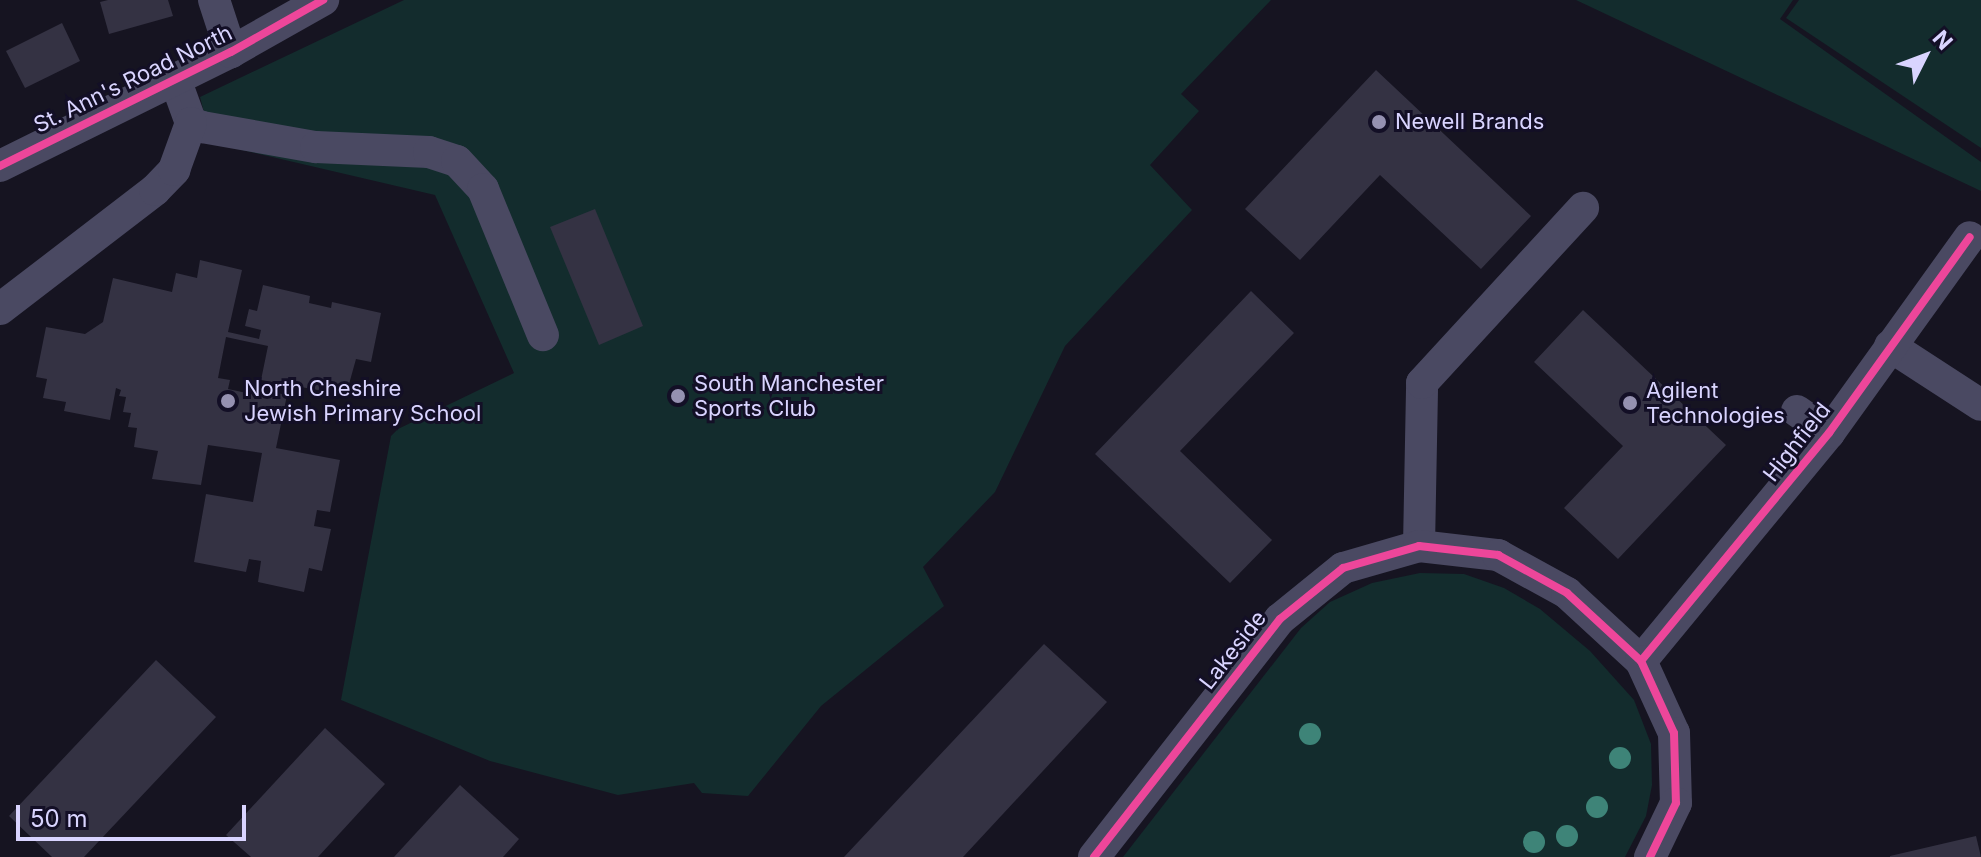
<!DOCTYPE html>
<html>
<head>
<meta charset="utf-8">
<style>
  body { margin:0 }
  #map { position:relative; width:1981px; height:857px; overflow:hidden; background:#161421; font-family:Inter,sans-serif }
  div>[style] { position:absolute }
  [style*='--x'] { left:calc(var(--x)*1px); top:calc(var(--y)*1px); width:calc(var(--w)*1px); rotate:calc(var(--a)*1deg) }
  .green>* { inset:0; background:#132c2d }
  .building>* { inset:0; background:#343243 }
  .minor>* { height:32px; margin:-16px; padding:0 16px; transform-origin:16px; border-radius:16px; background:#4a4962 }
  .cycleway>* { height:8px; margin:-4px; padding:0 4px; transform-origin:4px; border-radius:4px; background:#ed469a }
  .trees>* { width:22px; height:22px; margin:-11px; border-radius:50%; background:#3e8478 }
  .dots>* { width:22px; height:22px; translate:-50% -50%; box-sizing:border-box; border:4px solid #130f26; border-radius:50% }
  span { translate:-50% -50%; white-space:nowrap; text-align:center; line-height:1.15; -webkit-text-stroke:6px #130f26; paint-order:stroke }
  .street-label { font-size:22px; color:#d9d4ff }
  .poi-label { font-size:22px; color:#d9d4ff }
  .left { translate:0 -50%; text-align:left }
  .north { position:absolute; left:1885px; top:16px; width:80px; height:80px; -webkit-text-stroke:6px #130f26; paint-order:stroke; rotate:48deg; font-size:22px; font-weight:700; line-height:32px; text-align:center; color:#d9d4ff }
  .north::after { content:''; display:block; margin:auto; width:28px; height:36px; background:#d9d4ff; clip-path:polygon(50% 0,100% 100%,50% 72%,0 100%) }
  .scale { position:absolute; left:16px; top:805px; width:230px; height:36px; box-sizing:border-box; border:4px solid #d9d4ff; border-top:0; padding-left:10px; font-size:24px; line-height:28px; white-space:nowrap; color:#d9d4ff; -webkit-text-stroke:6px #130f26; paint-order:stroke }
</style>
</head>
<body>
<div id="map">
  <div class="green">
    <i style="clip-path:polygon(404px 0,1271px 0,1181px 94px,1199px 111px,1150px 165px,1192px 210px,1065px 346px,995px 492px,923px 567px,944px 606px,821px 706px,748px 796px,702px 793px,694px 783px,618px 795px,490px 761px,341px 700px,391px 436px,398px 429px,514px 373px,435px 195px,212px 143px,200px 97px)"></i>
    <i style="clip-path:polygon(1576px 0,1793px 0,1780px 19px,1981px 162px,1981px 191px)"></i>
    <i style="clip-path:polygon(1799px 0,1981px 0,1981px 148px,1786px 18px)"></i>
    <i style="clip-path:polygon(1420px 573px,1464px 574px,1504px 588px,1540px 609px,1590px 651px,1634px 700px,1651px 744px,1652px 785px,1646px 816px,1625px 857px,1123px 857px,1301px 628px,1330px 602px,1372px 583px)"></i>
  </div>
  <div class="building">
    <i style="clip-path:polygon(108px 0,168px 0,173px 16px,109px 34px,100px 2px)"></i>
    <i style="clip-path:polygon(62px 23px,80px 61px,25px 88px,6px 51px)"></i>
    <i style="clip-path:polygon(1376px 70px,1531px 216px,1481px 269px,1380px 175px,1300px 260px,1245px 209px)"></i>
    <i style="clip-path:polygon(595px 209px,643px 326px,599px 345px,550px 227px)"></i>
    <i style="clip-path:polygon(200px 260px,242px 270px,228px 332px,259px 339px,261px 330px,245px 326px,249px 309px,257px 311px,263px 285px,310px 296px,309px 303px,331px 308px,332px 302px,381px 313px,371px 362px,356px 359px,346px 395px,261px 380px,268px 346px,226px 337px,218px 378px,230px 380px,228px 389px,256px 395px,257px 389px,287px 395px,276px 448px,340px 460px,330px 512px,317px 510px,314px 526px,331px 529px,322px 571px,309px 568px,304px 592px,258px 582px,261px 561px,249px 559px,246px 572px,194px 562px,206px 494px,253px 502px,262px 453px,208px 445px,201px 485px,152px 479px,158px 451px,134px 447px,137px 428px,128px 427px,131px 413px,123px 412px,126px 397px,119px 396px,121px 390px,116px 388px,110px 420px,64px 411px,66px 402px,43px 398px,47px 379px,36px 377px,46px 327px,85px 334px,103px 322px,113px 278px,172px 292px,176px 273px,197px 278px)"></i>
    <i style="clip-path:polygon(1251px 291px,1294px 333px,1180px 451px,1272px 540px,1230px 583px,1095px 454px)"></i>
    <i style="clip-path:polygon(1583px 310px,1726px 445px,1618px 559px,1564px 508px,1623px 446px,1534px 362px)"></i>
    <i style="clip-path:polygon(1044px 644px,1107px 702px,963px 857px,844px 857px)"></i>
    <i style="clip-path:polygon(156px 660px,216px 717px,84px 857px,52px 857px,9px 816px)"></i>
    <i style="clip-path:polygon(325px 728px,385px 784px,318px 857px,251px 857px,226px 835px)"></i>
    <i style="clip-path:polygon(460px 785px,519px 839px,503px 857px,394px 857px)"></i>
    <i style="clip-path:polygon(1976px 836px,1981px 857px,1890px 857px,1890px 856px)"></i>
  </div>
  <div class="minor">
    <i style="--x:214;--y:0;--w:55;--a:71.9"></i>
    <i style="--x:175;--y:79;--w:47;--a:70"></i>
    <i style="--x:191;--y:123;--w:12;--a:20"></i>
    <i style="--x:202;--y:127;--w:116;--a:10"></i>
    <i style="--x:316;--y:147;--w:113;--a:2.5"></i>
    <i style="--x:429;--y:152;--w:29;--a:18"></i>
    <i style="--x:457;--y:161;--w:38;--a:47"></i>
    <i style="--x:483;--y:189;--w:158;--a:67.7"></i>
    <i style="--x:0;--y:166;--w:258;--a:-26.3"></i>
    <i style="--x:231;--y:52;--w:106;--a:-29.5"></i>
    <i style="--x:0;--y:309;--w:195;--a:-37.5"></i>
    <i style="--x:155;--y:190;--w:28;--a:-46"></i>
    <i style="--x:174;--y:170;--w:50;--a:-70.1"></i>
    <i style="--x:1890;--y:346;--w:108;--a:33"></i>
    <i style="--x:1797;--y:411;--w:39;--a:35"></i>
    <i style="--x:1419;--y:546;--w:163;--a:-88.9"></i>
    <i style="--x:1422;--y:383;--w:238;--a:-47.4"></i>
    <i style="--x:1641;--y:661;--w:296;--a:-50.5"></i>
    <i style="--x:1829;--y:433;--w:241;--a:-54.3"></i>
    <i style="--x:1094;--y:857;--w:302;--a:-52"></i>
    <i style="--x:1280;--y:619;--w:81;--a:-39"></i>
    <i style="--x:1343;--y:568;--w:79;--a:-16.1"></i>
    <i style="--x:1419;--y:546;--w:80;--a:6.5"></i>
    <i style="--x:1498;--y:555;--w:79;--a:28.8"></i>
    <i style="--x:1567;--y:593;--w:100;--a:42.6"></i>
    <i style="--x:1641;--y:661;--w:79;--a:65.4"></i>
    <i style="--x:1674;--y:733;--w:70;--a:88.4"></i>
    <i style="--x:1676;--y:803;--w:60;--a:115.7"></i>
  </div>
  <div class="cycleway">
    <i style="--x:0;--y:166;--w:258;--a:-26.3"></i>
    <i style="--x:231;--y:52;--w:106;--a:-29.5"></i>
    <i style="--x:1641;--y:661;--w:296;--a:-50.5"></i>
    <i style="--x:1829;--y:433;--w:241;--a:-54.3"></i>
    <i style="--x:1094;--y:857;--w:302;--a:-52"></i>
    <i style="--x:1280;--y:619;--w:81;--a:-39"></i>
    <i style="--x:1343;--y:568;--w:79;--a:-16.1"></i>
    <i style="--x:1419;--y:546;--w:80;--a:6.5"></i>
    <i style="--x:1498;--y:555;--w:79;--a:28.8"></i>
    <i style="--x:1567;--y:593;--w:100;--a:42.6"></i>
    <i style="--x:1641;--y:661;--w:79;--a:65.4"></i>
    <i style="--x:1674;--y:733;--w:70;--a:88.4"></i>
    <i style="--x:1676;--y:803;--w:60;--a:115.7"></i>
  </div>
  <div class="trees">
    <i style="left:1310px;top:734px"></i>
    <i style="left:1620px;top:758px"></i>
    <i style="left:1597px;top:807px"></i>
    <i style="left:1567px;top:836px"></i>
    <i style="left:1534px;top:842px"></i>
  </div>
  <div class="dots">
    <i style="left:1379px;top:122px;background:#9591b1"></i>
    <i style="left:678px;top:396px;background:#9591b1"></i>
    <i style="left:228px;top:401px;background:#9591b1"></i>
    <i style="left:1630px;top:403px;background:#9591b1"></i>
  </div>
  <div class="street-label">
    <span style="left:133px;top:79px;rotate:-26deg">St. Ann's Road North</span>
    <span style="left:1797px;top:442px;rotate:-52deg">Highfield</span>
    <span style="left:1233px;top:650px;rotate:-52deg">Lakeside</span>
  </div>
  <div class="poi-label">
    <span class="left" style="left:1395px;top:122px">Newell Brands</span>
    <span class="left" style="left:694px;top:396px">South Manchester<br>Sports Club</span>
    <span class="left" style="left:244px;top:401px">North Cheshire<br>Jewish Primary School</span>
    <span class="left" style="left:1646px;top:403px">Agilent<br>Technologies</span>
  </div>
  <div class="north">N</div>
  <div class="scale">50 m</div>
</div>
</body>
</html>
